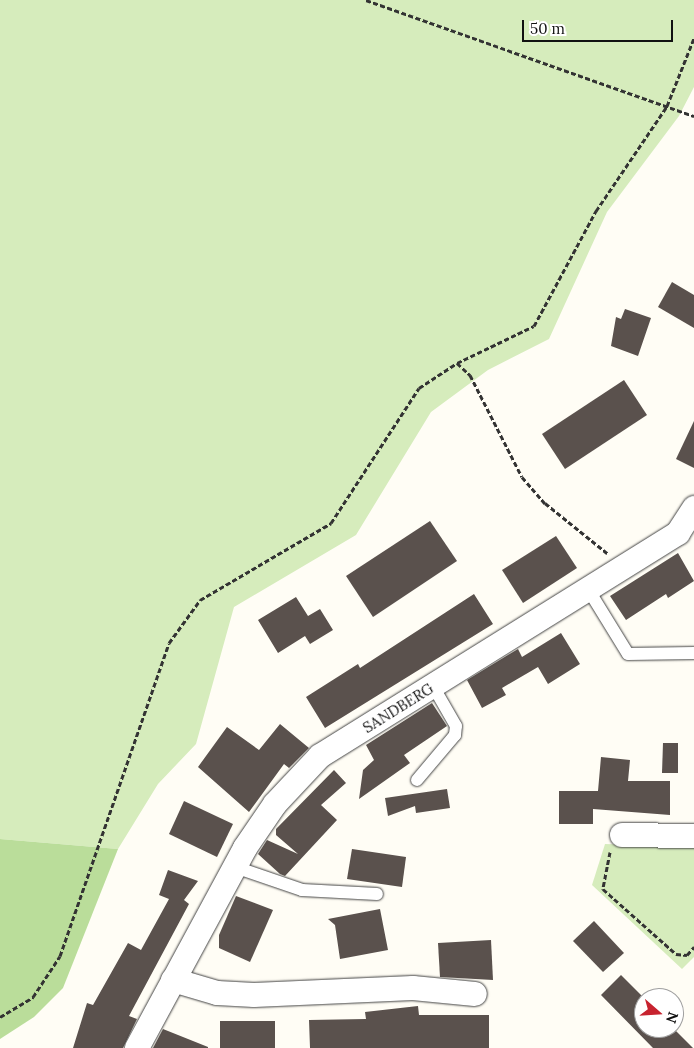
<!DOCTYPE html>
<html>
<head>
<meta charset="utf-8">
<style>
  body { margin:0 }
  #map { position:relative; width:694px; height:1048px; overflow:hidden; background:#fffdf5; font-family:Lora,serif }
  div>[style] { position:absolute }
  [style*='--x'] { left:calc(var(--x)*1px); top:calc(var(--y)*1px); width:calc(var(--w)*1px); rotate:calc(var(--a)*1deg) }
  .green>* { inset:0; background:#d6ecbc }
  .forest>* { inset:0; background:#badd9a }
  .building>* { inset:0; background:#5a514d }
  .path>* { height:3px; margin-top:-1.5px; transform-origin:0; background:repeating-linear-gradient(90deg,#333 0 5px,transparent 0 7.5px) }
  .roads { filter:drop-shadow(0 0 1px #444) drop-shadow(0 0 1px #444) }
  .lane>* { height:12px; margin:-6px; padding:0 6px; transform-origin:6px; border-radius:6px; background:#fff }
  .street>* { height:24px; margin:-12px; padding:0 12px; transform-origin:12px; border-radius:12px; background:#fff }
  span { translate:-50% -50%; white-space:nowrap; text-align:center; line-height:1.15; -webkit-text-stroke:5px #fff; paint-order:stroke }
  .street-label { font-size:15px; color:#111 }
  .north { position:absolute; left:634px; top:988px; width:50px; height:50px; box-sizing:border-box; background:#fff; border:1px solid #a0a0a0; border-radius:50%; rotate:109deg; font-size:14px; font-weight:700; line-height:20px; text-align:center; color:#111 }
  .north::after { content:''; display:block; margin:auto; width:18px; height:22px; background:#c7232f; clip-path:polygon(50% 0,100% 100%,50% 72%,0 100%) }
  .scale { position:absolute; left:522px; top:20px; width:151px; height:22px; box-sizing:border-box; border:2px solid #111; border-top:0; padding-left:6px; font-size:15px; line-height:18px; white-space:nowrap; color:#111; -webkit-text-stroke:4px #fff; paint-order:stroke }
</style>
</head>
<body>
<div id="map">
  <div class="green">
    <i style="clip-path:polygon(0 0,694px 0,694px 87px,679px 116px,607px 212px,549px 339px,488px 370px,431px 412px,356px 535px,234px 607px,196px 744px,158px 784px,118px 849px,0 839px)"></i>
    <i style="clip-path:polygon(605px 844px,694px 847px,694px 957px,682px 969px,592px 885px)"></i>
  </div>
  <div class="forest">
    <i style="clip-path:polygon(0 839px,118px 849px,63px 988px,34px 1017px,0 1039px)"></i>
  </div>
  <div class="building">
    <i style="clip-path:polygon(672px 282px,694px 295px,694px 328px,658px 307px)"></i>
    <i style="clip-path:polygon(625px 309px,651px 318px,638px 356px,611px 346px,616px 317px,621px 319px)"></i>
    <i style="clip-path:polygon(624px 380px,647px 415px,565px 469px,542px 434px)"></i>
    <i style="clip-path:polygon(694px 421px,694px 468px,676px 459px)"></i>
    <i style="clip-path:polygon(430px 521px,457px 561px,373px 617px,346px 576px)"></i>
    <i style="clip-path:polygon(556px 536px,577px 568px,523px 603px,502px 570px)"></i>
    <i style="clip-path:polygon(678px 553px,694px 581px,668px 598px,666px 594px,626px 620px,610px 596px)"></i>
    <i style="clip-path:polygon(474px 594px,493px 624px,325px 728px,306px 697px,358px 664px,360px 668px)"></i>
    <i style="clip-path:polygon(296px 597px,308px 616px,320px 609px,333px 630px,310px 644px,305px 636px,278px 653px,258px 620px)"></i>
    <i style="clip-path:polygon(561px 633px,580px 664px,548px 684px,538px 667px,502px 688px,506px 695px,482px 708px,467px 680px,518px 649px,522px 657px)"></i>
    <i style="clip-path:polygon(432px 703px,447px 726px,404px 755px,410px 763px,359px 799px,363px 770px,374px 760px,366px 745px)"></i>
    <i style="clip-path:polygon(280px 724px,309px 748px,289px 768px,284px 764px,249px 812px,198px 767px,227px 727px,259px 750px)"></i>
    <i style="clip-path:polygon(663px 743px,678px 743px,678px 773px,662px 773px)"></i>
    <i style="clip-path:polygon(601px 757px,630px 760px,628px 781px,670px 781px,670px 815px,593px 809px,593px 824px,559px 824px,559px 791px,598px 791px)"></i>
    <i style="clip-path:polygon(334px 770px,346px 783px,321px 805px,337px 820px,285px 876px,280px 874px,258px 854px,267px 840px,298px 854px,276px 835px,276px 829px)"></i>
    <i style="clip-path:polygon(447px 789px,450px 808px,416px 813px,415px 806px,388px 816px,385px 798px)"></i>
    <i style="clip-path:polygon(184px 801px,233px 824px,217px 857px,169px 834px)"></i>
    <i style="clip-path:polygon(352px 849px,406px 857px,402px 887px,347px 879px)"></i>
    <i style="clip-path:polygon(168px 870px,198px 881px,184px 900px,189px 904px,129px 1016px,137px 1019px,123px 1048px,73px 1048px,87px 1003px,93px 1005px,128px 943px,141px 950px,169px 899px,159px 895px)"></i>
    <i style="clip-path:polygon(236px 896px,273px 910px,250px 962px,219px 948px,219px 935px)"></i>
    <i style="clip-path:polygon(380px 909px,388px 950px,340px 959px,335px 925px,328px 919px)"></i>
    <i style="clip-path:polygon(594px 921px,624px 953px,603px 972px,573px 941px)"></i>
    <i style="clip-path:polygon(491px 940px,493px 980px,440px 977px,438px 943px)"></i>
    <i style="clip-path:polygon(621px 975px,644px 998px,644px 1028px,673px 1028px,693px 1048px,653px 1048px,601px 995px)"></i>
    <i style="clip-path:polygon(418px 1006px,419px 1015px,489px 1015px,489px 1048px,310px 1048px,309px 1020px,366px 1019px,365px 1012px)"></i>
    <i style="clip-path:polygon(220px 1021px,275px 1021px,275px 1048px,220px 1048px)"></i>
    <i style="clip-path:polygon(163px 1029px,208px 1047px,208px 1048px,153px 1048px)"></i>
  </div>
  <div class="path">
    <i style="--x:366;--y:0;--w:348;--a:19.5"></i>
    <i style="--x:457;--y:363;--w:18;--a:43"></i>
    <i style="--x:470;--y:375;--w:114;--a:63"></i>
    <i style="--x:522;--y:477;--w:35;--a:49"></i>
    <i style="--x:545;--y:503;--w:80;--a:38.9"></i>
    <i style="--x:610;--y:852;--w:38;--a:101"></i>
    <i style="--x:603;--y:889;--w:98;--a:41.7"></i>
    <i style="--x:676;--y:954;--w:11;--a:5"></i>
    <i style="--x:687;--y:955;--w:11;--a:-49"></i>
    <i style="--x:0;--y:1017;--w:39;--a:-31"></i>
    <i style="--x:33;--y:997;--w:49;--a:-56.6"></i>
    <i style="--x:60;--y:956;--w:331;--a:-70.8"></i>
    <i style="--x:169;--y:643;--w:53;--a:-54.2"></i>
    <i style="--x:200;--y:600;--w:152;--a:-30.4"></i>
    <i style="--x:331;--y:523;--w:161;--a:-56.9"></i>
    <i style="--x:419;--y:388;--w:45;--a:-33.3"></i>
    <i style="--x:457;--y:363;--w:85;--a:-25.7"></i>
    <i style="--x:534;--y:326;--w:131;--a:-61.7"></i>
    <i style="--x:596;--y:211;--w:127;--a:-55.9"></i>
    <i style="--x:667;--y:106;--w:73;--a:-68.3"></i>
  </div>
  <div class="roads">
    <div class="lane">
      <i style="--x:588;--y:589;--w:76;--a:58.4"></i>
      <i style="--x:628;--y:654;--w:66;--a:-0.9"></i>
      <i style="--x:417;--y:780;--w:59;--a:-49.8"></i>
      <i style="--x:455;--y:735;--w:9;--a:-84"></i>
      <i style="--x:456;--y:726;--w:46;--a:-119.9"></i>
      <i style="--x:235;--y:867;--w:71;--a:18.9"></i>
      <i style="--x:302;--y:890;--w:75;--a:3.1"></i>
    </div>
    <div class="street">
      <i style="--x:622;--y:835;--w:72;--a:0.8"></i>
      <i style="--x:173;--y:980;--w:46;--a:16.5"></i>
      <i style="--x:217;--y:993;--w:37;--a:3"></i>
      <i style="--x:254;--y:995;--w:159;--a:-2.5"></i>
      <i style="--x:413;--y:988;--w:62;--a:5.5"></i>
      <i style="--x:137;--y:1048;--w:227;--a:-61.6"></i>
      <i style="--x:245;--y:848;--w:53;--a:-55.7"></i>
      <i style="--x:275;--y:804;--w:66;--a:-46.8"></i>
      <i style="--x:320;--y:756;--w:422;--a:-31.9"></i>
      <i style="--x:678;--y:533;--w:30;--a:-57"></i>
    </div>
  </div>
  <div class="street-label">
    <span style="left:398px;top:708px;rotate:-32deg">SANDBERG</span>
  </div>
  <div class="north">N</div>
  <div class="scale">50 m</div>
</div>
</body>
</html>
